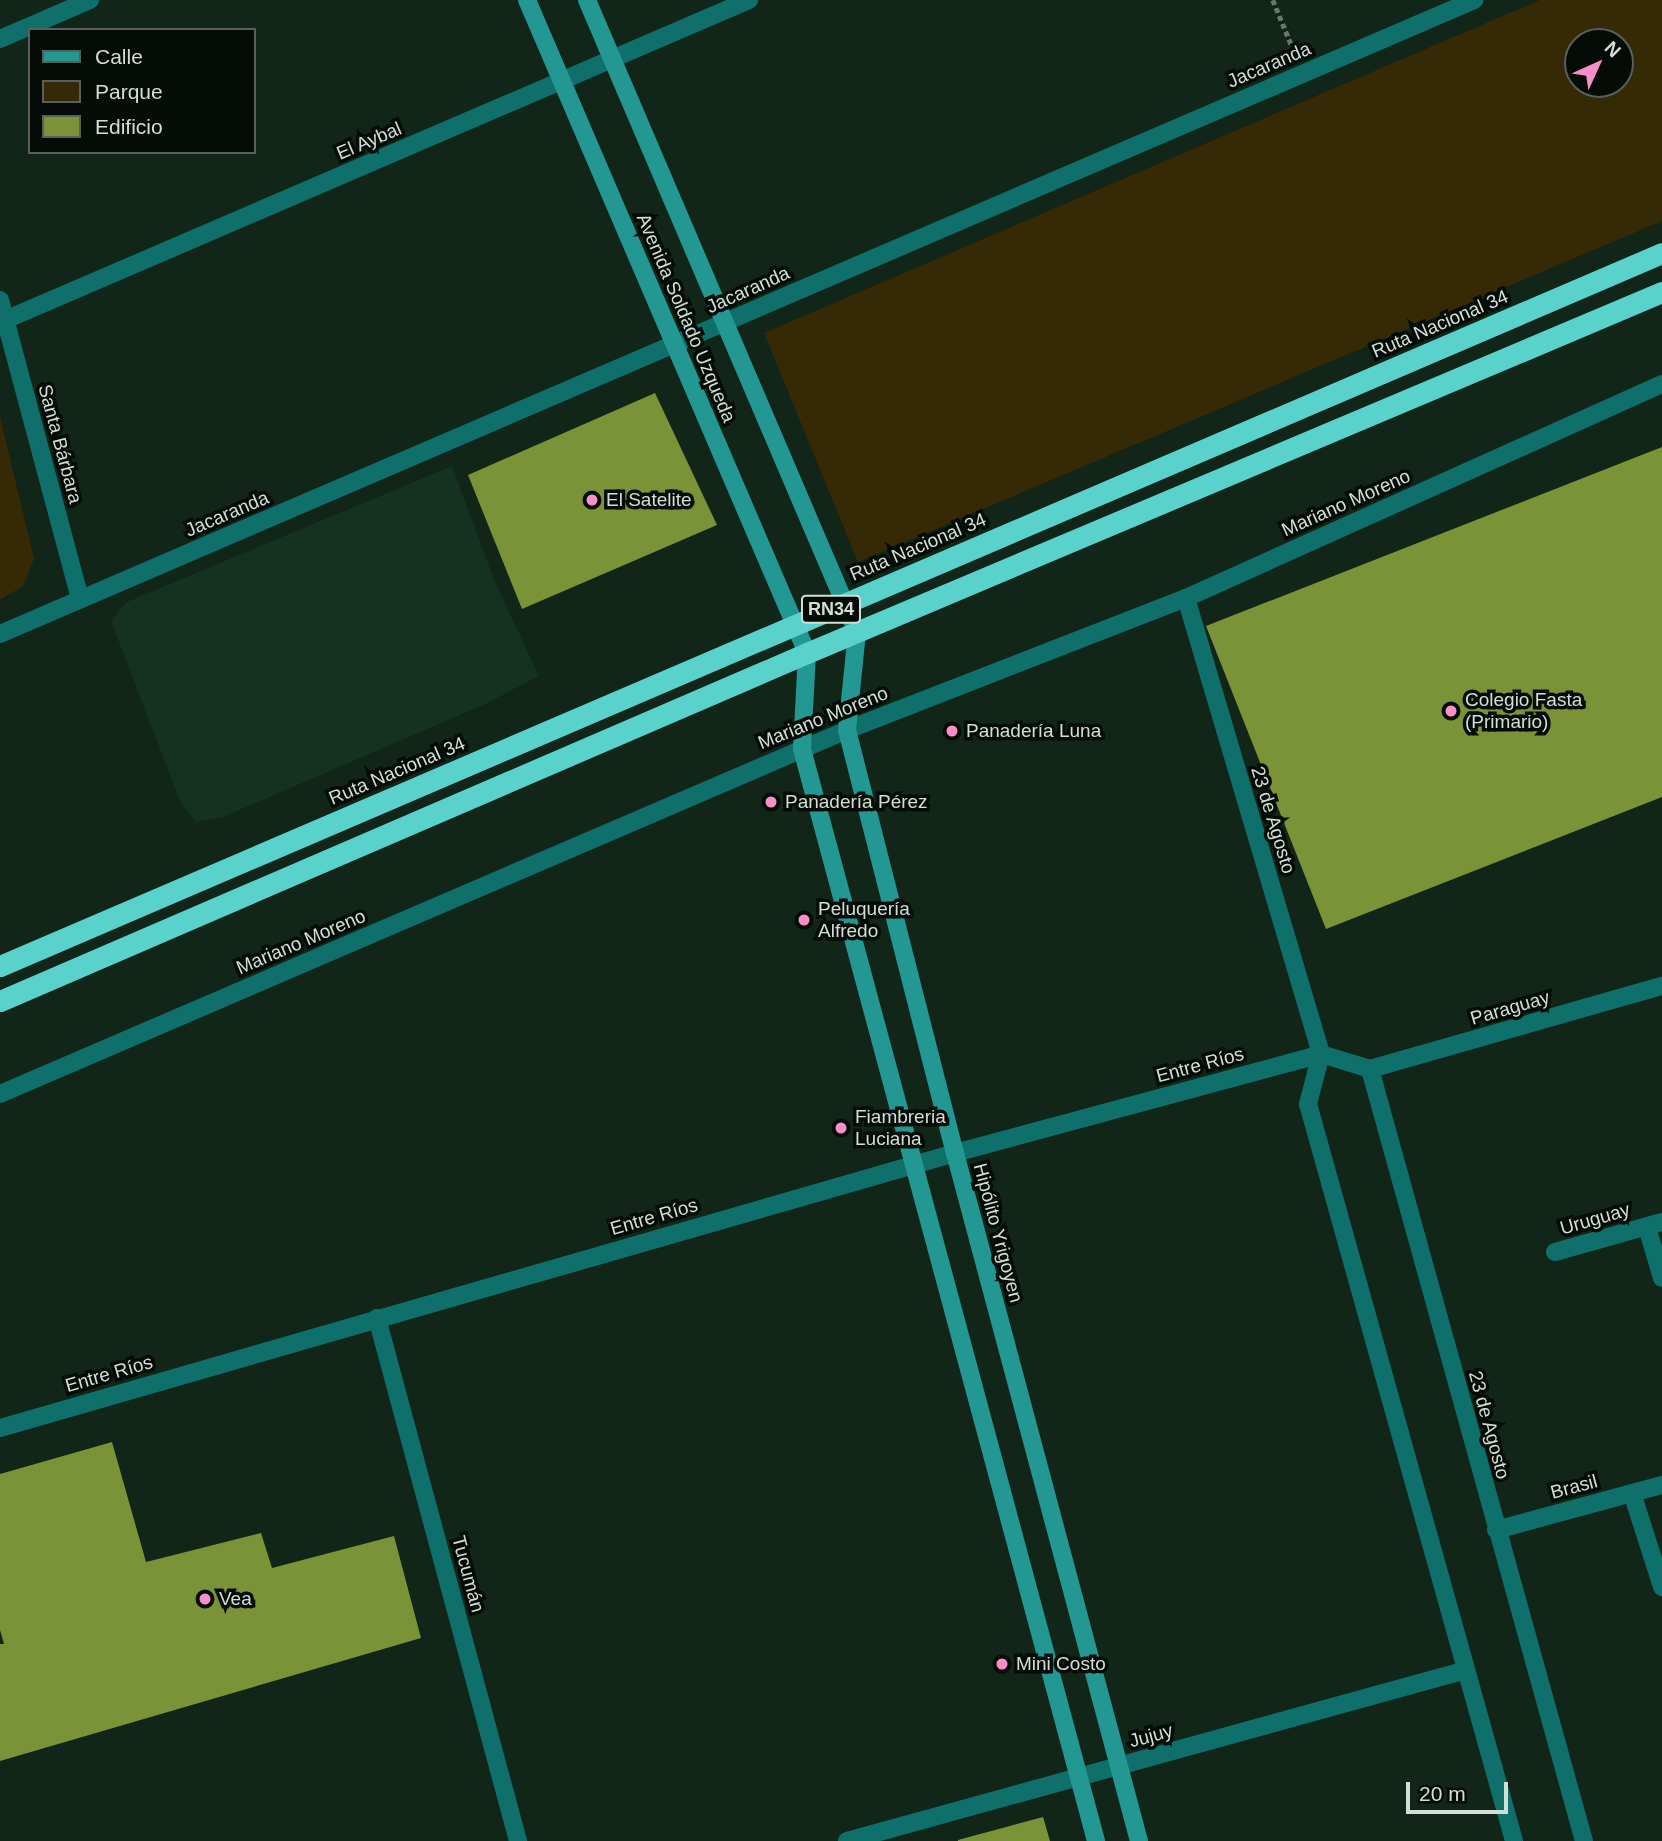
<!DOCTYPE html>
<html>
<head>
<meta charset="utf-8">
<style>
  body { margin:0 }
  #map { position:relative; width:1662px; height:1841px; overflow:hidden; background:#112619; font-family:Helvetica,sans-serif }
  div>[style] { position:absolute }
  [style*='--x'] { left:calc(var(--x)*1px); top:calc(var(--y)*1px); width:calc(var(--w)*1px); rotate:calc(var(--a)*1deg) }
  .built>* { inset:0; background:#153121 }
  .green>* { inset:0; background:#352906 }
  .building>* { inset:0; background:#7a9337 }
  .path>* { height:4.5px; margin-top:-2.25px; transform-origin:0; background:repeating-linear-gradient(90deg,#67786d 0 5px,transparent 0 8.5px) }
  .street>* { height:18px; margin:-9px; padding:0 9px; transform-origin:9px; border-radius:9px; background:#0e6f6b }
  .secondary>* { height:18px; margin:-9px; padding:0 9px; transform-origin:9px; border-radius:9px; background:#239892 }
  .highway>* { height:21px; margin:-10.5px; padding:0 10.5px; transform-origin:10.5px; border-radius:10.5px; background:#58d2cb }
  .dots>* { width:19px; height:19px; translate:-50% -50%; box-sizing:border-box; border:4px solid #050c07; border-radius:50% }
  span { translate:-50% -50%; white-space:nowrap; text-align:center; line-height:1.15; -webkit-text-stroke:7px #050c07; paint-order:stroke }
  .shield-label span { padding:2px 5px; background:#050c07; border:2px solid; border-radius:5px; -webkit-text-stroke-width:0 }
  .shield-label { font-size:18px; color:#d2dfd6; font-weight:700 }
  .street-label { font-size:19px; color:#d2dfd6 }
  .poi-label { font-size:19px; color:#d2dfd6 }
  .left { translate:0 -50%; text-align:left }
  .legend { position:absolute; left:28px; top:28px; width:228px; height:126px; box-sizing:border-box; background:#050c07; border:2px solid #57605a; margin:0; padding:9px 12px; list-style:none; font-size:21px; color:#d2dfd6 }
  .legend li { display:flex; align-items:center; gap:14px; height:35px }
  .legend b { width:35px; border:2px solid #57605a }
  .north { position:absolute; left:1564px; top:28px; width:70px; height:70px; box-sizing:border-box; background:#050c07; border:2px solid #57605a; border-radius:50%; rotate:45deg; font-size:19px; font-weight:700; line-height:28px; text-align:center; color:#d2dfd6 }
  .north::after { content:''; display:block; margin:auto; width:24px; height:32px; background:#fa8fc8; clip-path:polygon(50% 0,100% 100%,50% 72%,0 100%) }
  .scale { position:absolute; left:1406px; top:1782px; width:102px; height:32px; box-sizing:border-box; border:4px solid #d2dfd6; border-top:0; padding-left:9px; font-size:21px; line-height:24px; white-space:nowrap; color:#d2dfd6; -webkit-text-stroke:5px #050c07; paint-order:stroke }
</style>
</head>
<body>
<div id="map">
  <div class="built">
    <i style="clip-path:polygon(452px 466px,495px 582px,539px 676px,483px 705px,223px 817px,196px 822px,180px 801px,111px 621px,127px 602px)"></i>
  </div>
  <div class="green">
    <i style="clip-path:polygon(evenodd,1540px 0,1662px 0,1662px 221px,858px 562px,764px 333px,1540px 0,1578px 42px,1620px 42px,1620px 84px,1578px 84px,1578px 42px)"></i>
    <i style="clip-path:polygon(0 416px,34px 559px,23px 586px,0 600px)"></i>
  </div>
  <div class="building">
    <i style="clip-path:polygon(655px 393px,717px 525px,522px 609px,468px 475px)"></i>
    <i style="clip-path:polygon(1662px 447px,1662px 797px,1326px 929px,1206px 626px)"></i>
    <i style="clip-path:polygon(112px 1442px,146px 1562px,261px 1533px,272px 1568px,394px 1536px,421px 1638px,0 1761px,0 1644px,4px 1644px,0 1630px,0 1474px)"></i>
    <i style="clip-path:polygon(1043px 1817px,1050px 1841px,958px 1841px,958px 1840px)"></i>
  </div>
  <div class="path">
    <i style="--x:1273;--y:0;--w:55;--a:67.6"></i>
  </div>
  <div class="street">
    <i style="--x:0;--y:39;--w:98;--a:-23.4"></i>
    <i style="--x:0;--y:300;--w:310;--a:75"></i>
    <i style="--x:5;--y:320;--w:810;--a:-23.27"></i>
    <i style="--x:1186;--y:598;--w:476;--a:73.5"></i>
    <i style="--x:1321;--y:1054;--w:52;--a:104.6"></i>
    <i style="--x:1308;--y:1104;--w:765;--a:74.38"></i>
    <i style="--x:0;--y:634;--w:1605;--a:-23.27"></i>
    <i style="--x:1321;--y:1054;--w:51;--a:17"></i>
    <i style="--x:1370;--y:1069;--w:801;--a:74.51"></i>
    <i style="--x:1370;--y:1069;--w:304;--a:-15.9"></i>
    <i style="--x:0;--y:1094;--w:922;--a:-23.26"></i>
    <i style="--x:847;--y:730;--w:364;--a:-21.3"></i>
    <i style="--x:1186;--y:598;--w:522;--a:-24.21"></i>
    <i style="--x:1647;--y:1227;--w:53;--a:73.6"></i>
    <i style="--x:1555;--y:1252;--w:111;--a:-15.7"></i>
    <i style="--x:377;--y:1318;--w:542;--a:74.91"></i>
    <i style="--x:0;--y:1428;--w:994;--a:-16.06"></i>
    <i style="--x:955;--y:1153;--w:379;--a:-15.1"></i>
    <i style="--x:1632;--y:1493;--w:99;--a:72.3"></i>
    <i style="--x:1496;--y:1530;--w:172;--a:-15.2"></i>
    <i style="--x:847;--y:1841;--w:642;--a:-15.44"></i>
  </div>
  <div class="secondary">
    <i style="--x:527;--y:0;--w:710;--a:66.79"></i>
    <i style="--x:807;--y:653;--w:96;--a:93"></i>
    <i style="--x:802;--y:749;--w:1131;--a:74.93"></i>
    <i style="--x:587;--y:0;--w:687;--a:66.87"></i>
    <i style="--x:857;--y:632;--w:99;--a:95.8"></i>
    <i style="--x:847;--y:730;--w:437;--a:75.7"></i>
    <i style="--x:955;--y:1153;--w:712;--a:75.03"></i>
  </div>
  <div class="highway">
    <i style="--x:0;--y:966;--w:1808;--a:-23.22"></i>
    <i style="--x:0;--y:1001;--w:879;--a:-23.33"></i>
    <i style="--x:807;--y:653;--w:928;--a:-22.89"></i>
  </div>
  <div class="dots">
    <i style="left:592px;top:500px;background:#fa8fc8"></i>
    <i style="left:1451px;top:711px;background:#fa8fc8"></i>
    <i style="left:952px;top:731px;background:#fa8fc8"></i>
    <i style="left:771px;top:802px;background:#fa8fc8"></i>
    <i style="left:804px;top:920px;background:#fa8fc8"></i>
    <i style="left:841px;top:1128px;background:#fa8fc8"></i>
    <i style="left:205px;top:1599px;background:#fa8fc8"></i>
    <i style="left:1002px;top:1664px;background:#fa8fc8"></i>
  </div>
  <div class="shield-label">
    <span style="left:831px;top:609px">RN34</span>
  </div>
  <div class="street-label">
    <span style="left:1269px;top:65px;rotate:-23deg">Jacaranda</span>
    <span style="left:369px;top:141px;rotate:-23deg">El Aybal</span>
    <span style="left:748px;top:290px;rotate:-24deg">Jacaranda</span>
    <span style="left:686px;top:318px;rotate:67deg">Avenida Soldado Uzqueda</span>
    <span style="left:1440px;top:324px;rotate:-23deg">Ruta Nacional 34</span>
    <span style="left:60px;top:444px;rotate:75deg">Santa Bárbara</span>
    <span style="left:1346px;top:503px;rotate:-24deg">Mariano Moreno</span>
    <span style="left:227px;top:514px;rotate:-23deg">Jacaranda</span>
    <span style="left:918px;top:547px;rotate:-23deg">Ruta Nacional 34</span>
    <span style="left:823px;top:718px;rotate:-22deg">Mariano Moreno</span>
    <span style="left:397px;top:771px;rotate:-23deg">Ruta Nacional 34</span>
    <span style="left:1273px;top:820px;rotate:73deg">23 de Agosto</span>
    <span style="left:301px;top:942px;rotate:-23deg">Mariano Moreno</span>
    <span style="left:1510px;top:1008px;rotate:-16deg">Paraguay</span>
    <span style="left:1200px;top:1065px;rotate:-15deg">Entre Ríos</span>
    <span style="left:654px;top:1217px;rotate:-16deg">Entre Ríos</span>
    <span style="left:1595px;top:1219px;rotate:-16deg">Uruguay</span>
    <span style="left:998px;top:1233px;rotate:75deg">Hipólito Yrigoyen</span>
    <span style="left:109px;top:1374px;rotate:-16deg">Entre Ríos</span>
    <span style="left:1489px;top:1425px;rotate:75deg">23 de Agosto</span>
    <span style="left:1574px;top:1487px;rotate:-15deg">Brasil</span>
    <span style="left:468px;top:1574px;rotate:75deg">Tucumán</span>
    <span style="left:1151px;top:1736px;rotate:-15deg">Jujuy</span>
  </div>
  <div class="poi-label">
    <span class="left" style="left:606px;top:500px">El Satelite</span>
    <span class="left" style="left:1465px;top:711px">Colegio Fasta<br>(Primario)</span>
    <span class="left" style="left:966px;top:731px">Panadería Luna</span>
    <span class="left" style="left:785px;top:802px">Panadería Pérez</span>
    <span class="left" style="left:818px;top:920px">Peluquería<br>Alfredo</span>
    <span class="left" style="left:855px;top:1128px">Fiambreria<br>Luciana</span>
    <span class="left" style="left:219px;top:1599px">Vea</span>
    <span class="left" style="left:1016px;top:1664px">Mini Costo</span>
  </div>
  <ul class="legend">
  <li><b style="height:9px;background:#239892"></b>Calle</li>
  <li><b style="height:19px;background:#352906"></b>Parque</li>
  <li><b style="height:19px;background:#7a9337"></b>Edificio</li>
  </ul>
  <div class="north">N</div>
  <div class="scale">20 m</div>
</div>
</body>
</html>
